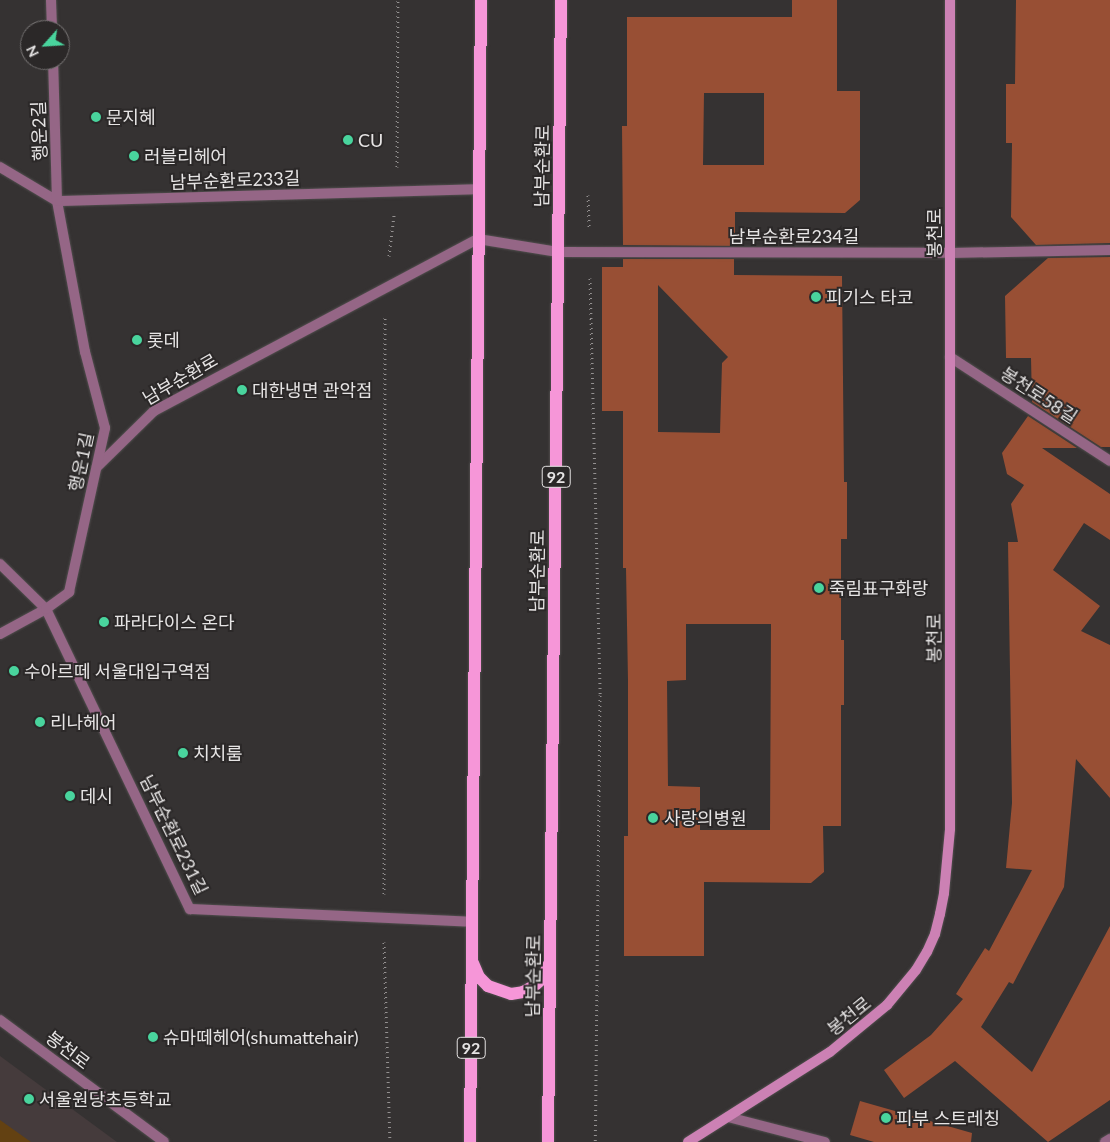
<!DOCTYPE html>
<html>
<head>
<meta charset="utf-8">
<style>
  body { margin:0 }
  #map { position:relative; width:1110px; height:1142px; overflow:hidden; background:#353232; font-family:Lato,"Noto Sans KR",sans-serif }
  div>[style] { position:absolute }
  [style*='--x'] { left:calc(var(--x)*1px); top:calc(var(--y)*1px); width:calc(var(--w)*1px); rotate:calc(var(--a)*1deg) }
  .built>* { inset:0; background:#453b3c }
  .green>* { inset:0; background:#634112 }
  .building>* { inset:0; background:#984f34 }
  .path>* { height:3px; margin-top:-1.5px; transform-origin:0; background:repeating-linear-gradient(90deg,#949191 0 1px,transparent 0 5px) }
  .roads { filter:drop-shadow(0 0 1px #514e4e) drop-shadow(0 0 1px #514e4e) }
  .service>* { height:10px; margin:-5px; padding:0 5px; transform-origin:5px; border-radius:5px; background:#956686 }
  .minor>* { height:10px; margin:-5px; padding:0 5px; transform-origin:5px; border-radius:5px; background:#956686 }
  .secondary>* { height:10px; margin:-5px; padding:0 5px; transform-origin:5px; border-radius:5px; background:#cc81b4 }
  .primary>* { height:12px; margin:-6px; padding:0 6px; transform-origin:6px; border-radius:6px; background:#f696d8 }
  .dots>* { width:14px; height:14px; translate:-50% -50%; box-sizing:border-box; border:2px solid #2b2828; border-radius:50% }
  span { translate:-50% -50%; white-space:nowrap; text-align:center; line-height:1.15; -webkit-text-stroke:4px #2b2828; paint-order:stroke }
  .shield-label span { padding:1px 4px; background:#2b2828; border:1px solid; border-radius:4px; -webkit-text-stroke-width:0 }
  .shield-label { font-size:16px; color:#e6e4e4; font-weight:700 }
  .poi-label { font-size:18px; color:#e6e4e4 }
  .left { translate:0 -50%; text-align:left }
  .street-label { font-size:18px; color:#e6e4e4 }
  .north { position:absolute; left:20px; top:20px; width:50px; height:50px; box-sizing:border-box; background:#2b2828; border:1px solid #767373; border-radius:50%; rotate:244deg; font-size:14px; font-weight:700; line-height:20px; text-align:center; color:#e6e4e4 }
  .north::after { content:''; display:block; margin:auto; width:18px; height:22px; background:#49d49d; clip-path:polygon(50% 0,100% 100%,50% 72%,0 100%) }
</style>
</head>
<body>
<div id="map">
  <div class="built">
    <i style="clip-path:polygon(0 1056px,117px 1142px,0 1142px)"></i>
  </div>
  <div class="green">
    <i style="clip-path:polygon(0 1120px,31px 1142px,0 1142px)"></i>
  </div>
  <div class="building">
    <i style="clip-path:polygon(evenodd,792px 0,837px 0,837px 91px,860px 91px,860px 200px,845px 213px,735px 212px,735px 246px,623px 245px,622px 126px,627px 126px,627px 17px,792px 17px,792px 0,704px 93px,764px 93px,764px 165px,703px 165px,704px 93px)"></i>
    <i style="clip-path:polygon(1016px 0,1110px 0,1110px 243px,1036px 245px,1011px 217px,1012px 143px,1006px 143px,1006px 84px,1015px 84px)"></i>
    <i style="clip-path:polygon(1110px 257px,1110px 447px,1101px 447px,1032px 402px,1031px 358px,1006px 358px,1005px 296px,1048px 258px)"></i>
    <i style="clip-path:polygon(evenodd,623px 259px,734px 259px,734px 275px,842px 276px,844px 482px,847px 482px,847px 539px,841px 539px,841px 640px,844px 640px,844px 705px,841px 705px,841px 826px,823px 826px,824px 872px,811px 883px,704px 882px,704px 956px,624px 956px,624px 836px,628px 836px,628px 681px,626px 568px,623px 568px,623px 411px,602px 411px,602px 267px,623px 267px,623px 259px,658px 285px,728px 357px,722px 363px,720px 433px,658px 432px,658px 285px,623px 259px,686px 624px,771px 624px,770px 830px,700px 830px,700px 787px,668px 786px,667px 681px,686px 680px,686px 624px)"></i>
    <i style="clip-path:polygon(1028px 416px,1077px 448px,1042px 448px,1110px 494px,1110px 540px,1084px 523px,1053px 570px,1100px 606px,1081px 631px,1110px 645px,1110px 798px,1076px 759px,1064px 887px,1013px 984px,1009px 982px,981px 1027px,1032px 1072px,1110px 926px,1110px 1100px,1048px 1142px,955px 1061px,904px 1098px,884px 1070px,931px 1035px,963px 999px,956px 994px,985px 948px,989px 951px,1032px 870px,1006px 868px,1012px 803px,1008px 542px,1018px 542px,1011px 504px,1024px 485px,1007px 474px,1002px 453px)"></i>
    <i style="clip-path:polygon(860px 1101px,972px 1133px,971px 1142px,874px 1142px,850px 1135px)"></i>
  </div>
  <div class="path">
    <i style="--x:397;--y:167;--w:167;--a:-89.7"></i>
    <i style="--x:588;--y:195;--w:32;--a:88"></i>
    <i style="--x:389;--y:256;--w:41;--a:-83"></i>
    <i style="--x:590;--y:278;--w:417;--a:88.6"></i>
    <i style="--x:600;--y:695;--w:447;--a:90.6"></i>
    <i style="--x:384;--y:894;--w:577;--a:-89.9"></i>
    <i style="--x:384;--y:942;--w:200;--a:88.3"></i>
  </div>
  <div class="roads">
    <div class="service">
      <i style="--x:51;--y:0;--w:30;--a:88"></i>
      <i style="--x:0;--y:167;--w:66;--a:30.8"></i>
      <i style="--x:57;--y:201;--w:423;--a:-1.6"></i>
      <i style="--x:950;--y:357;--w:191;--a:33"></i>
      <i style="--x:97;--y:467;--w:80;--a:-44.5"></i>
      <i style="--x:154;--y:411;--w:367;--a:-28"></i>
      <i style="--x:0;--y:564;--w:64;--a:44.4"></i>
      <i style="--x:46;--y:609;--w:333;--a:64.4"></i>
      <i style="--x:190;--y:909;--w:282;--a:2.6"></i>
      <i style="--x:0;--y:634;--w:52;--a:-28.5"></i>
      <i style="--x:46;--y:609;--w:29;--a:-36"></i>
      <i style="--x:69;--y:592;--w:168;--a:-77.6"></i>
      <i style="--x:105;--y:428;--w:79;--a:-104.7"></i>
      <i style="--x:85;--y:352;--w:154;--a:-100.5"></i>
      <i style="--x:57;--y:201;--w:141;--a:-91.6"></i>
      <i style="--x:0;--y:1020;--w:204;--a:36.6"></i>
      <i style="--x:728;--y:1117;--w:100;--a:14.5"></i>
    </div>
    <div class="minor">
      <i style="--x:478;--y:239;--w:81;--a:9.2"></i>
      <i style="--x:558;--y:252;--w:392;--a:0.1"></i>
      <i style="--x:950;--y:253;--w:160;--a:-1.1"></i>
      <i style="--x:1105;--y:1142;--w:6;--a:-31"></i>
    </div>
    <div class="secondary">
      <i style="--x:688;--y:1142;--w:168;--a:-32.4"></i>
      <i style="--x:830;--y:1052;--w:74;--a:-39.5"></i>
      <i style="--x:887;--y:1005;--w:45;--a:-50.4"></i>
      <i style="--x:916;--y:970;--w:21;--a:-59"></i>
      <i style="--x:927;--y:952;--w:20;--a:-66"></i>
      <i style="--x:935;--y:934;--w:21;--a:-76"></i>
      <i style="--x:940;--y:914;--w:21;--a:-79"></i>
      <i style="--x:944;--y:893;--w:64;--a:-84.6"></i>
      <i style="--x:950;--y:829;--w:829;--a:-90"></i>
    </div>
    <div class="primary">
      <i style="--x:473;--y:963;--w:15;--a:67"></i>
      <i style="--x:479;--y:977;--w:13;--a:45"></i>
      <i style="--x:488;--y:986;--w:24;--a:19"></i>
      <i style="--x:511;--y:994;--w:12;--a:-9"></i>
      <i style="--x:523;--y:992;--w:13;--a:-29"></i>
      <i style="--x:534;--y:986;--w:12;--a:-42"></i>
      <i style="--x:543;--y:978;--w:15;--a:-67"></i>
      <i style="--x:470;--y:1142;--w:1142;--a:-89.45"></i>
      <i style="--x:548;--y:1142;--w:1142;--a:-89.35"></i>
    </div>
  </div>
  <div class="dots">
    <i style="left:96px;top:117px;background:#49d49d"></i>
    <i style="left:348px;top:140px;background:#49d49d"></i>
    <i style="left:134px;top:156px;background:#49d49d"></i>
    <i style="left:816px;top:297px;background:#49d49d"></i>
    <i style="left:137px;top:340px;background:#49d49d"></i>
    <i style="left:242px;top:390px;background:#49d49d"></i>
    <i style="left:819px;top:588px;background:#49d49d"></i>
    <i style="left:104px;top:622px;background:#49d49d"></i>
    <i style="left:14px;top:671px;background:#49d49d"></i>
    <i style="left:40px;top:722px;background:#49d49d"></i>
    <i style="left:183px;top:753px;background:#49d49d"></i>
    <i style="left:70px;top:796px;background:#49d49d"></i>
    <i style="left:653px;top:818px;background:#49d49d"></i>
    <i style="left:153px;top:1037px;background:#49d49d"></i>
    <i style="left:29px;top:1099px;background:#49d49d"></i>
    <i style="left:886px;top:1118px;background:#49d49d"></i>
  </div>
  <div class="shield-label">
    <span style="left:556px;top:477px">92</span>
    <span style="left:471px;top:1048px">92</span>
  </div>
  <div class="poi-label">
    <span class="left" style="left:106px;top:117px">문지혜</span>
    <span class="left" style="left:358px;top:140px">CU</span>
    <span class="left" style="left:144px;top:156px">러블리헤어</span>
    <span class="left" style="left:826px;top:297px">피기스 타코</span>
    <span class="left" style="left:147px;top:340px">롯데</span>
    <span class="left" style="left:252px;top:390px">대한냉면 관악점</span>
    <span class="left" style="left:829px;top:588px">죽림표구화랑</span>
    <span class="left" style="left:114px;top:622px">파라다이스 온다</span>
    <span class="left" style="left:24px;top:671px">수아르떼 서울대입구역점</span>
    <span class="left" style="left:50px;top:722px">리나헤어</span>
    <span class="left" style="left:193px;top:753px">치치룸</span>
    <span class="left" style="left:80px;top:796px">데시</span>
    <span class="left" style="left:664px;top:818px">사랑의병원</span>
    <span class="left" style="left:163px;top:1037px">슈마떼헤어(shumattehair)</span>
    <span class="left" style="left:39px;top:1099px">서울원당초등학교</span>
    <span class="left" style="left:896px;top:1118px">피부 스트레칭</span>
  </div>
  <div class="street-label">
    <span style="left:39px;top:131px;rotate:-92deg">행운2길</span>
    <span style="left:542px;top:166px;rotate:-89deg">남부순환로</span>
    <span style="left:235px;top:180px;rotate:-2deg">남부순환로233길</span>
    <span style="left:934px;top:233px;rotate:-90deg">봉천로</span>
    <span style="left:794px;top:236px">남부순환로234길</span>
    <span style="left:180px;top:379px;rotate:-30deg">남부순환로</span>
    <span style="left:1039px;top:395px;rotate:33deg">봉천로58길</span>
    <span style="left:81px;top:462px;rotate:-78deg">행운1길</span>
    <span style="left:537px;top:571px;rotate:-89deg">남부순환로</span>
    <span style="left:934px;top:638px;rotate:-90deg">봉천로</span>
    <span style="left:174px;top:835px;rotate:64deg">남부순환로231길</span>
    <span style="left:533px;top:976px;rotate:-89deg">남부순환로</span>
    <span style="left:849px;top:1016px;rotate:-39deg">봉천로</span>
    <span style="left:68px;top:1050px;rotate:37deg">봉천로</span>
  </div>
  <div class="north">N</div>
</div>
</body>
</html>
